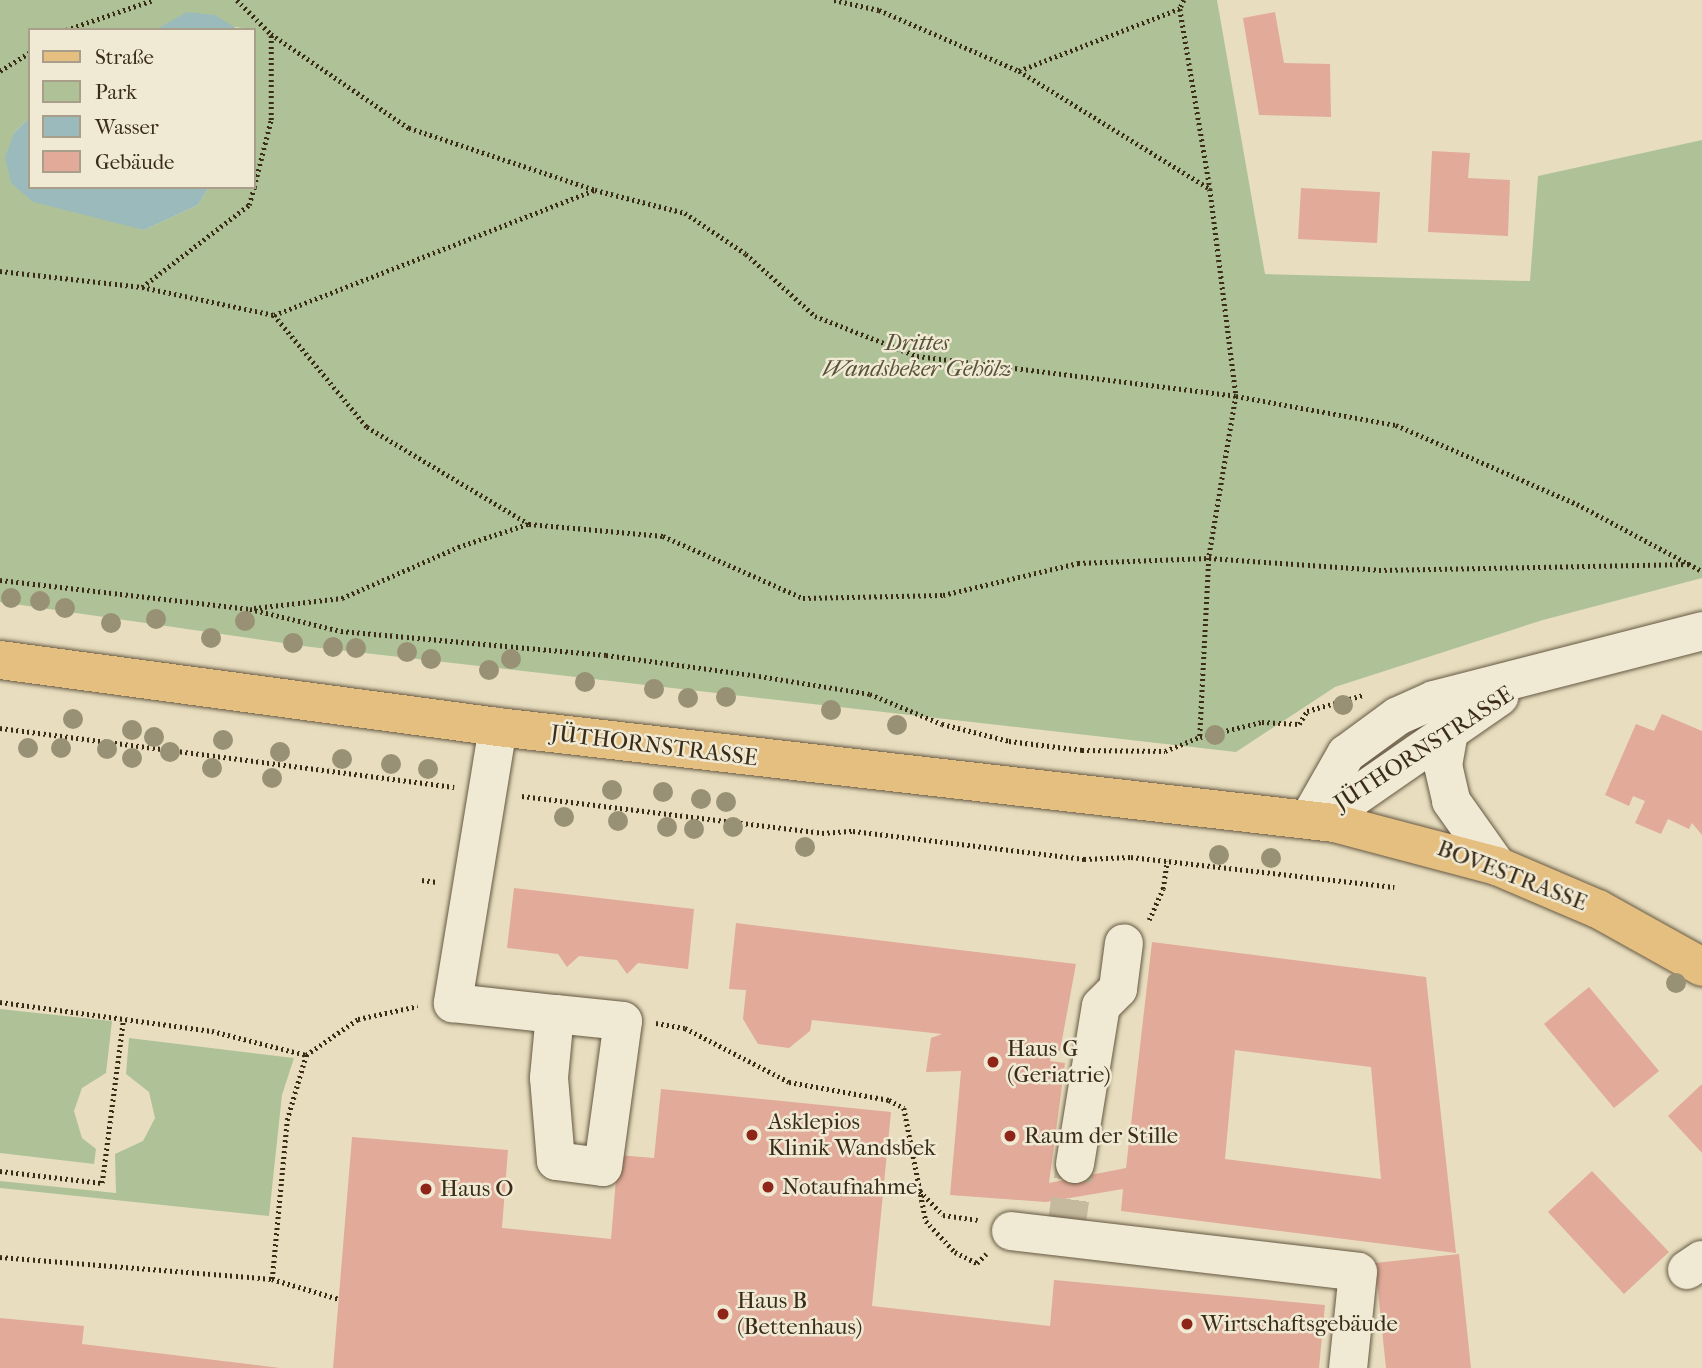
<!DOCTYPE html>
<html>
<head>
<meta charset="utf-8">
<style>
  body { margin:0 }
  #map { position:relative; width:1702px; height:1368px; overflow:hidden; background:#e8debf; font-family:"IM FELL French Canon",serif }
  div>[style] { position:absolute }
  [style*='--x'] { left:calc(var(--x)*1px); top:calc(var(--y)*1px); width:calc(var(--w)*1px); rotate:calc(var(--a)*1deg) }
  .green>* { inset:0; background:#afc297 }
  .water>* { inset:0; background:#9bbabb }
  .building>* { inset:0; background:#e2aa98 }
  .minor-tunnel>* { height:38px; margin-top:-19px; transform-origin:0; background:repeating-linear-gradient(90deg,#c5ba9e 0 38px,transparent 0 57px) }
  .path>* { height:4.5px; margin-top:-2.25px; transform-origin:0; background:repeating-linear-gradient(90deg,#3b2c18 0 2px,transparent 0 5.5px) }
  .roads { filter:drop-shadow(0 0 2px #665842) drop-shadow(0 0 2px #665842) }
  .minor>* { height:38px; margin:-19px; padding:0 19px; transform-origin:19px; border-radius:19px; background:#f0ead5 }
  .major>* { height:38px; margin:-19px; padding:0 19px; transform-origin:19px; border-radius:19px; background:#e4bf80 }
  .trees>* { width:20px; height:20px; margin:-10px; border-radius:50%; background:#999175 }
  .dots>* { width:19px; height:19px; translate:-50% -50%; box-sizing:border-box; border:4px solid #f0ead5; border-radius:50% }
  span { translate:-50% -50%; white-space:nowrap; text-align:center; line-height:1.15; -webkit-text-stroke:5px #f0ead5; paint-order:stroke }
  .park-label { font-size:23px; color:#585238; font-style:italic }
  .street-label { font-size:23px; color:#3b2c18 }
  .poi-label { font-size:23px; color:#3b2c18 }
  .left { translate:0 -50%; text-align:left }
  .legend { position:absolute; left:28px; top:28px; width:228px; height:161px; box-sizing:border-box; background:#f0ead5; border:2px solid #a89e89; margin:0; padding:9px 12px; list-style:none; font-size:21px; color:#3b2c18 }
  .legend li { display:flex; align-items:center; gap:14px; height:35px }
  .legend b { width:35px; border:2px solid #a89e89 }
</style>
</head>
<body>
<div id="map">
  <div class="green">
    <i style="clip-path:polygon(evenodd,0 0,1217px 0,1265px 274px,1530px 281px,1538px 176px,1702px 140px,1702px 578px,1543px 620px,1335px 687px,1236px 752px,311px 647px,0 602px,0 0,236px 27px,254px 30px,254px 187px,209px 187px,198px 205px,144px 230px,11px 183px,14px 133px,30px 117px,30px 30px,236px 27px)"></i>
    <i style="clip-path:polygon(0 1009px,112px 1021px,106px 1073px,82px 1088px,74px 1111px,82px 1138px,96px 1149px,94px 1164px,0 1153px)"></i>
    <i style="clip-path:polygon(129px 1038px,294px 1058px,282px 1095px,269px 1216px,0 1188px,0 1181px,116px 1193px,115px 1154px,143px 1141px,155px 1118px,149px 1092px,126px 1074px)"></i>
  </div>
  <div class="water">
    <i style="clip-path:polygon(187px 12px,215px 15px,239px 30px,155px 30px)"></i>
    <i style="clip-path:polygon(30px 117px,30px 187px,209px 187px,198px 205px,144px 230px,33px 202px,11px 183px,5px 157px,14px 133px)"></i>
  </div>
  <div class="building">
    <i style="clip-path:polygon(1275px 12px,1284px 63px,1330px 64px,1331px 117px,1259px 115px,1243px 18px)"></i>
    <i style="clip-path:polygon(1432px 151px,1470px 153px,1468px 178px,1510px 180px,1508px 236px,1428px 232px)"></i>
    <i style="clip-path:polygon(1301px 188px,1380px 192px,1377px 243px,1298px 239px)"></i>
    <i style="clip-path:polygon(1662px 714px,1702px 731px,1702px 835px,1692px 823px,1689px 829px,1668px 819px,1661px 834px,1635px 823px,1645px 801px,1633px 796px,1629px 806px,1605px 795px,1636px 724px,1654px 731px)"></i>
    <i style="clip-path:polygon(514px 888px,694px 909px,688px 969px,638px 963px,627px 974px,617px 960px,579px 956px,567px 967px,558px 954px,507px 948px)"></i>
    <i style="clip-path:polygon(evenodd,736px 923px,1076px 964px,1060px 1051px,1052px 1050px,1050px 1061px,1065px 1063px,1049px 1183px,1126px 1168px,1152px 942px,1426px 977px,1456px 1253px,1121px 1211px,1123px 1189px,1046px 1202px,950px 1195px,961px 1071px,926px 1072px,931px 1038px,942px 1034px,812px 1020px,810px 1031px,789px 1048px,758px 1044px,743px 1019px,746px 990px,729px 989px,736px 923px,1235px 1050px,1371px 1067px,1381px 1179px,1225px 1159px,1235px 1050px)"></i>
    <i style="clip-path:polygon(1589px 987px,1659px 1071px,1614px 1108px,1544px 1024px)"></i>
    <i style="clip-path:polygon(1702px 1084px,1702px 1153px,1668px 1116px)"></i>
    <i style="clip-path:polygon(661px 1089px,891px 1112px,872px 1306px,1050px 1326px,1054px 1280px,1325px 1305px,1319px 1368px,333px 1368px,352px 1137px,508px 1150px,502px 1228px,611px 1239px,618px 1155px,654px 1158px)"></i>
    <i style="clip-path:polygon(1592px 1171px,1669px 1252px,1624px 1294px,1548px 1212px)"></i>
    <i style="clip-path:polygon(1459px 1254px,1471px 1368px,1386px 1368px,1375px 1263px)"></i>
    <i style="clip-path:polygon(0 1318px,84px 1326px,82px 1344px,280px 1368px,0 1368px)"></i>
  </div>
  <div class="minor-tunnel">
    <i style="--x:1065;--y:1237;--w:74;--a:-82.2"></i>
  </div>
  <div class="path">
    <i style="--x:237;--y:0;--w:48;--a:45"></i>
    <i style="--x:271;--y:34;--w:167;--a:34.3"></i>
    <i style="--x:409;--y:128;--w:196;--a:18.4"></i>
    <i style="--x:595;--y:190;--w:93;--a:14.3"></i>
    <i style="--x:685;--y:213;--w:73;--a:33.9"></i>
    <i style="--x:746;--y:254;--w:93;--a:41.9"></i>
    <i style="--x:815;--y:316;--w:110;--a:21.4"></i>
    <i style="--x:917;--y:356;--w:321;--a:7.1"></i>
    <i style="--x:1236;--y:396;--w:163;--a:10.3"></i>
    <i style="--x:1396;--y:425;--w:197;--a:23.6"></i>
    <i style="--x:1577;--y:504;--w:142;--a:28.2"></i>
    <i style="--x:834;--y:0;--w:46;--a:12.5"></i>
    <i style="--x:879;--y:10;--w:153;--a:23.5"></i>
    <i style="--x:1184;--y:0;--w:10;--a:114"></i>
    <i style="--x:1180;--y:9;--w:182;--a:80.5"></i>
    <i style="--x:1210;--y:189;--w:209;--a:82.8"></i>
    <i style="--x:1236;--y:396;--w:164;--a:99.5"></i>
    <i style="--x:1209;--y:558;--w:179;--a:92.9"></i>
    <i style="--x:1200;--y:737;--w:64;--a:-13.6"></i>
    <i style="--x:1262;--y:722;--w:37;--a:3"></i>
    <i style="--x:1299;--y:724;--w:15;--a:-58"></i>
    <i style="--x:1307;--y:711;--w:58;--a:-15.9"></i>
    <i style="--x:1180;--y:9;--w:173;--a:158.9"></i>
    <i style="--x:1019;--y:71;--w:225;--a:31.7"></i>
    <i style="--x:66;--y:30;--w:92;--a:-19"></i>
    <i style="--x:0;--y:71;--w:36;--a:-32"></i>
    <i style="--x:254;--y:187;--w:69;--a:-75.8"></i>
    <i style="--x:271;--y:120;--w:85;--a:-90"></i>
    <i style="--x:0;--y:271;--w:143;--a:6.4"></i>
    <i style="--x:142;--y:287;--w:135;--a:12"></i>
    <i style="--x:274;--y:315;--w:146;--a:50.3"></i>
    <i style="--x:367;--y:427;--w:189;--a:30.9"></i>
    <i style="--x:529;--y:524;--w:135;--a:5.1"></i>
    <i style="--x:663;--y:536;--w:153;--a:23.9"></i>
    <i style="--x:803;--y:598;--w:140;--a:-1.2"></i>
    <i style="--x:943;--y:595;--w:139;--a:-13.3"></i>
    <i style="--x:1078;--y:563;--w:131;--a:-2.2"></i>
    <i style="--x:1209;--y:558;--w:170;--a:4"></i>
    <i style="--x:1379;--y:570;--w:312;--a:-1.1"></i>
    <i style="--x:142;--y:287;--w:135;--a:-37.5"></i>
    <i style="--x:249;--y:205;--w:19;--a:-74"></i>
    <i style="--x:274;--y:315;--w:344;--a:-21.3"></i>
    <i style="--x:0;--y:580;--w:252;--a:6.6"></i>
    <i style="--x:250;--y:609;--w:94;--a:13.6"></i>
    <i style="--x:341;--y:631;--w:266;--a:5.2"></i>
    <i style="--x:606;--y:655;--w:154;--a:7.8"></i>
    <i style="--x:759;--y:676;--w:112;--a:9.2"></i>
    <i style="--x:870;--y:694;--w:78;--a:22.6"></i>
    <i style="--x:942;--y:724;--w:69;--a:14.2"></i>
    <i style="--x:1009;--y:741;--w:74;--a:7"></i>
    <i style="--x:1082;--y:750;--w:83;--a:0.7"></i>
    <i style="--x:1165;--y:751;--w:38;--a:-22"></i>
    <i style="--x:254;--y:608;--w:89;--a:-6.5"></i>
    <i style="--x:342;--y:598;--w:127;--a:-23.7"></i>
    <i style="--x:458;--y:547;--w:74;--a:-18.2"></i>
    <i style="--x:0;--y:728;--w:458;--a:7.4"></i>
    <i style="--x:522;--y:796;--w:302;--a:7"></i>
    <i style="--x:822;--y:833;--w:31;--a:-4"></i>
    <i style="--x:853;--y:831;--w:233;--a:6.9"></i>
    <i style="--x:1084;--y:859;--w:47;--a:-2.4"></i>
    <i style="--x:1131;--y:857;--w:265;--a:6.5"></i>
    <i style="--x:422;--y:880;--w:15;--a:8"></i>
    <i style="--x:1149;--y:920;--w:34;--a:-66"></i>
    <i style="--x:1163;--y:889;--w:28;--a:-82"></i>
    <i style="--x:0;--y:1002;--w:214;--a:7.8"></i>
    <i style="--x:212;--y:1031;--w:97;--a:14.3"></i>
    <i style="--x:656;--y:1023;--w:29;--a:10"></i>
    <i style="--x:685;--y:1028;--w:117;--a:27.4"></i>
    <i style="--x:789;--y:1082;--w:102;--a:10.2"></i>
    <i style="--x:889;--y:1100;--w:17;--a:28"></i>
    <i style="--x:904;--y:1108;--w:115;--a:79"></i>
    <i style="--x:926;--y:1221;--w:42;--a:46.9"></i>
    <i style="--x:955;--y:1252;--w:25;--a:27"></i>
    <i style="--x:977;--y:1263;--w:13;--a:-45"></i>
    <i style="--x:0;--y:1171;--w:103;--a:6.7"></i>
    <i style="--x:102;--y:1183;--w:163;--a:-82.6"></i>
    <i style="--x:920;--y:1191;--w:33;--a:46"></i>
    <i style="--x:943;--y:1215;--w:35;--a:8"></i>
    <i style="--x:0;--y:1257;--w:273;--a:4.6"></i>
    <i style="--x:272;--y:1279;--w:70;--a:16.6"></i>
    <i style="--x:272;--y:1279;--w:160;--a:-84.6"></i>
    <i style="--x:287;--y:1120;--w:68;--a:-73.7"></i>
    <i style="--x:306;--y:1055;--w:63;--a:-34.7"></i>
    <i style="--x:358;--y:1019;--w:61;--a:-12.2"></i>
  </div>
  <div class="roads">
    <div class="minor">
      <i style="--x:1450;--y:726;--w:40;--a:100"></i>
      <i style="--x:1443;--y:765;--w:37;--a:77"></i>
      <i style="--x:1451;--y:801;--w:80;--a:54.7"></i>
      <i style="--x:498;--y:727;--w:280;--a:99.3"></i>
      <i style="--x:453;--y:1003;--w:103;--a:6.2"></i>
      <i style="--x:555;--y:1014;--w:64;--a:95.4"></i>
      <i style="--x:549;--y:1078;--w:83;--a:85.2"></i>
      <i style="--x:556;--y:1161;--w:47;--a:7.3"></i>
      <i style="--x:603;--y:1167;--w:147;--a:-82.2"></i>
      <i style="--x:623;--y:1021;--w:68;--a:-174.1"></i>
      <i style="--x:1309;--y:819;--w:75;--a:-60.4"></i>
      <i style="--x:1346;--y:754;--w:64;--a:-36.2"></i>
      <i style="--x:1398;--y:716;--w:39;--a:-24"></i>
      <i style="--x:1434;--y:700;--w:277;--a:-14.4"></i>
      <i style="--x:1309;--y:819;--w:49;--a:-25.5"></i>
      <i style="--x:1353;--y:798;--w:178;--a:-34.7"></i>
      <i style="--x:1075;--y:1164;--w:160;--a:-80.7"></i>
      <i style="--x:1101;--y:1006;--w:24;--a:-45"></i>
      <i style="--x:1118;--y:989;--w:46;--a:-82.6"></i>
      <i style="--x:1011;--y:1231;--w:349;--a:6.7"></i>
      <i style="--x:1358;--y:1272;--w:97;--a:95.9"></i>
      <i style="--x:1687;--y:1270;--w:18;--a:-34"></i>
    </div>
    <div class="major">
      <i style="--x:0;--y:660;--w:502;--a:7.66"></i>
      <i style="--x:498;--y:727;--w:841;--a:6.55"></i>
      <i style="--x:1334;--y:823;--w:169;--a:14.8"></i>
      <i style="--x:1497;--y:866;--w:110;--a:23.1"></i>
      <i style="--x:1598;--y:909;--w:119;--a:29.1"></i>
    </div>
  </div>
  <div class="trees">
    <i style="left:11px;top:598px"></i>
    <i style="left:40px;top:601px"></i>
    <i style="left:65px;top:608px"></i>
    <i style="left:156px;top:619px"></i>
    <i style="left:245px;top:621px"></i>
    <i style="left:111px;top:623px"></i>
    <i style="left:211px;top:638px"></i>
    <i style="left:293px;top:643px"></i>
    <i style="left:333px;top:647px"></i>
    <i style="left:356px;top:648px"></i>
    <i style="left:407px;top:652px"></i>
    <i style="left:431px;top:659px"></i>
    <i style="left:511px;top:659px"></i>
    <i style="left:489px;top:670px"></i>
    <i style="left:585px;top:682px"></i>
    <i style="left:654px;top:689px"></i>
    <i style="left:726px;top:697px"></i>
    <i style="left:688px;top:698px"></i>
    <i style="left:1343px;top:705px"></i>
    <i style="left:831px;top:710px"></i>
    <i style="left:73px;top:719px"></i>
    <i style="left:897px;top:725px"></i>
    <i style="left:132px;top:730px"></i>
    <i style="left:1215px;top:735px"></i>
    <i style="left:154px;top:737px"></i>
    <i style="left:223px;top:740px"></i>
    <i style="left:28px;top:748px"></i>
    <i style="left:61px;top:748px"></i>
    <i style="left:107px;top:749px"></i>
    <i style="left:170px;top:752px"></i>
    <i style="left:280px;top:752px"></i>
    <i style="left:132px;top:758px"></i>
    <i style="left:342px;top:759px"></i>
    <i style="left:391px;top:764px"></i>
    <i style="left:212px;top:768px"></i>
    <i style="left:428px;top:769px"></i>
    <i style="left:272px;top:778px"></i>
    <i style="left:612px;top:790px"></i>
    <i style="left:663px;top:792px"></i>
    <i style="left:701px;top:799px"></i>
    <i style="left:726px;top:802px"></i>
    <i style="left:564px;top:817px"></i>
    <i style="left:618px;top:821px"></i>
    <i style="left:667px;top:827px"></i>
    <i style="left:733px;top:827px"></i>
    <i style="left:694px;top:829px"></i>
    <i style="left:805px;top:847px"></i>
    <i style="left:1219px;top:855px"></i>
    <i style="left:1271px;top:858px"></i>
    <i style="left:1676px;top:983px"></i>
  </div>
  <div class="dots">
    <i style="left:993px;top:1062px;background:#8f2418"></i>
    <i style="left:752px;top:1135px;background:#8f2418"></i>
    <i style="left:1010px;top:1136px;background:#8f2418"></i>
    <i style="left:768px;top:1187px;background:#8f2418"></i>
    <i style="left:426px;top:1189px;background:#8f2418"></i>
    <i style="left:723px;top:1314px;background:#8f2418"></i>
    <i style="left:1187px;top:1324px;background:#8f2418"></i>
  </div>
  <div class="park-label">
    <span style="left:917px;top:356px">Drittes<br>Wandsbeker Gehölz</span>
  </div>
  <div class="street-label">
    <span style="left:654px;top:746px;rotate:7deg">JÜTHORNSTRASSE</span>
    <span style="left:1424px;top:749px;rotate:-33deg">JÜTHORNSTRASSE</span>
    <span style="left:1512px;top:876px;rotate:21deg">BOVESTRASSE</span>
  </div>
  <div class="poi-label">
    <span class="left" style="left:1007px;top:1062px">Haus G<br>(Geriatrie)</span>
    <span class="left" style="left:768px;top:1135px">Asklepios<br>Klinik Wandsbek</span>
    <span class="left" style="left:1024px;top:1136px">Raum der Stille</span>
    <span class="left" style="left:782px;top:1187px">Notaufnahme</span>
    <span class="left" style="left:440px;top:1189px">Haus O</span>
    <span class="left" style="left:737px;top:1314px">Haus B<br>(Bettenhaus)</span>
    <span class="left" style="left:1201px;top:1324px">Wirtschaftsgebäude</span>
  </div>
  <ul class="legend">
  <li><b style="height:9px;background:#e4bf80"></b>Straße</li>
  <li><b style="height:19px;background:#afc297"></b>Park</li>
  <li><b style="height:19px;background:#9bbabb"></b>Wasser</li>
  <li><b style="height:19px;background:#e2aa98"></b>Gebäude</li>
  </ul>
</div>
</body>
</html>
